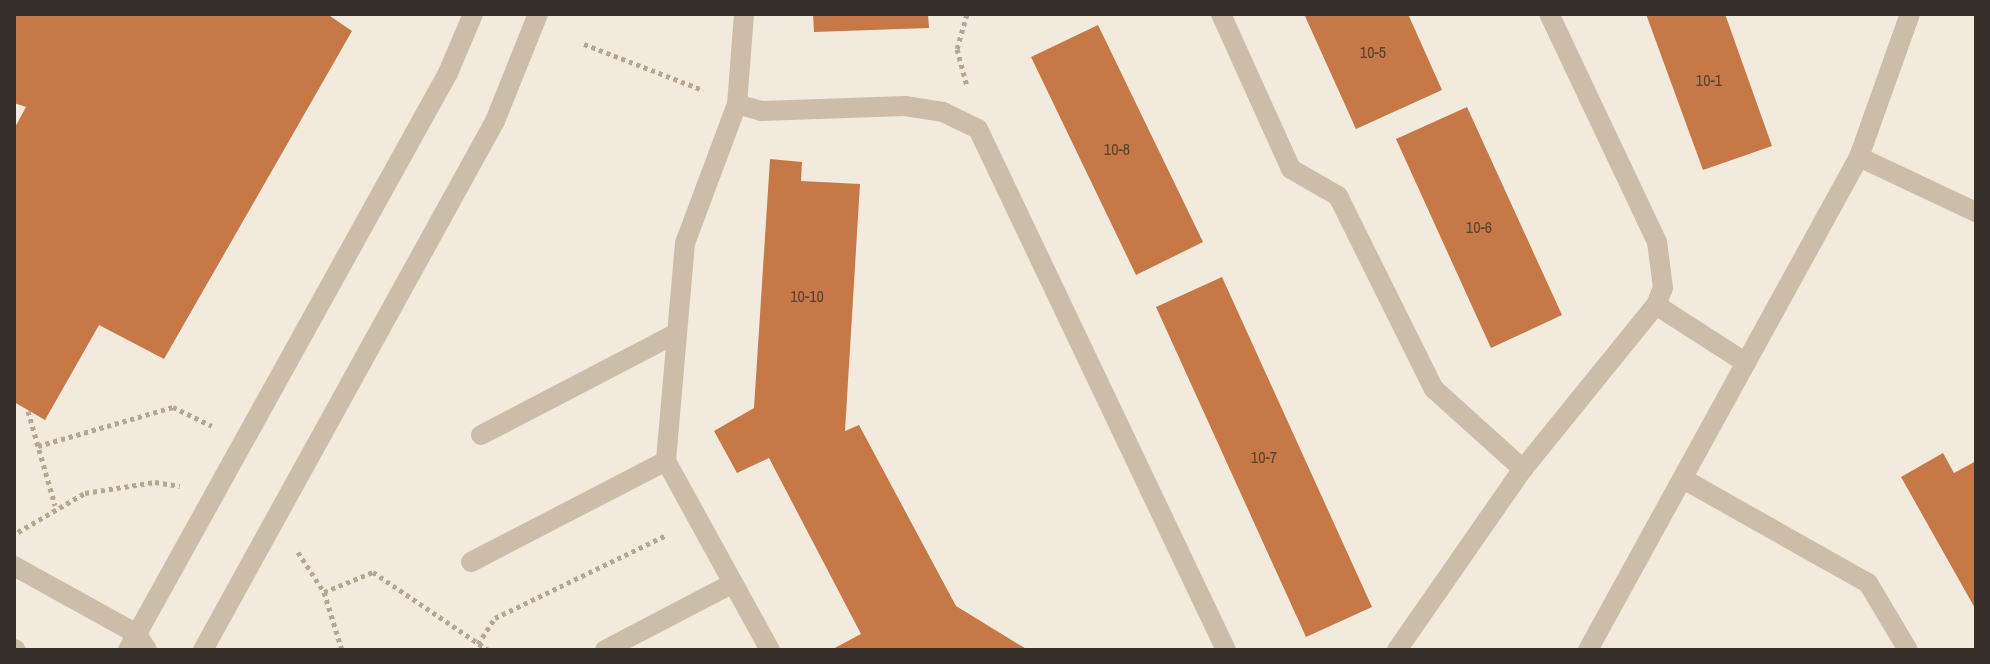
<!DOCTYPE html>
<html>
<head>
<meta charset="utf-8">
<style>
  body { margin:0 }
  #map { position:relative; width:1990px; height:664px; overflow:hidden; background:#f2ebdd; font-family:"Archivo Narrow",sans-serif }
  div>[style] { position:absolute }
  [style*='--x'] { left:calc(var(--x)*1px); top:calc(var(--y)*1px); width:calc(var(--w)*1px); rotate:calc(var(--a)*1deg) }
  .building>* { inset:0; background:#c67947 }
  .path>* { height:5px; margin-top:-2.5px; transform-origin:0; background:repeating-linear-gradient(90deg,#b6a793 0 4px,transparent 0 8px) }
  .service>* { height:20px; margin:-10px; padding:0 10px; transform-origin:10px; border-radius:10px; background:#cbbda8 }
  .tertiary>* { height:20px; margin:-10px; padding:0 10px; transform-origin:10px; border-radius:10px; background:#cbbda8 }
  span { translate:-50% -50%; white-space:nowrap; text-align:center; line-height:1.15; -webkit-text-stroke:6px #faf5e9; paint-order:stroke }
  .number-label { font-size:16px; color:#5b4230 }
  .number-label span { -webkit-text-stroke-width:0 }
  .frame { position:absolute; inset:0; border:16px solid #372f29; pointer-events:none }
</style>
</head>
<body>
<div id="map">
  <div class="building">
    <i style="clip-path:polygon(14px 14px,327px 14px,352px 31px,164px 359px,99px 325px,45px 420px,14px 402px,14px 129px,26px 107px,14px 103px)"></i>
    <i style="clip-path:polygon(813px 14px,928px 14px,929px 28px,814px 32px)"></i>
    <i style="clip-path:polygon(1304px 14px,1408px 14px,1442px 90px,1356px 129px)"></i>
    <i style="clip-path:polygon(1646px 14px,1725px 14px,1772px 146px,1703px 170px)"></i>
    <i style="clip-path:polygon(1098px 25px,1203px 242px,1136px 275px,1031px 57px)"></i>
    <i style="clip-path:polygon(1467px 107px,1562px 315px,1491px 348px,1396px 139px)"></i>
    <i style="clip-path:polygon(770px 159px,802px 162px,801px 181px,860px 184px,845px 431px,859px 425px,956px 606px,1028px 650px,831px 650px,861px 634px,769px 458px,737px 473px,714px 431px,754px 408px)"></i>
    <i style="clip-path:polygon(1222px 277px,1372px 607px,1306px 637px,1156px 307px)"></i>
    <i style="clip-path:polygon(1943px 453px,1954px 473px,1976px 461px,1976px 610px,1901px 477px)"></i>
  </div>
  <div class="path">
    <i style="--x:967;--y:14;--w:36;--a:106"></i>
    <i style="--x:957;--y:49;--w:38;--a:75"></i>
    <i style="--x:584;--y:44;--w:128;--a:21.1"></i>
    <i style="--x:28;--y:411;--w:98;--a:74"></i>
    <i style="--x:38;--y:446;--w:141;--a:-16.1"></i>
    <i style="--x:173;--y:407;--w:43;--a:26"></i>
    <i style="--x:18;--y:532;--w:78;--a:-30.2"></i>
    <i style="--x:85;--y:493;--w:71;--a:-8.9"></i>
    <i style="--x:155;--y:482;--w:25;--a:9"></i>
    <i style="--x:298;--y:552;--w:48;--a:57"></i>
    <i style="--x:324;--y:592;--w:61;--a:72.8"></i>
    <i style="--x:324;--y:592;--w:53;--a:-22.2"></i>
    <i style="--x:373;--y:572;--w:139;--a:34.1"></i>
    <i style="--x:478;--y:644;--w:31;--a:-57"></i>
    <i style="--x:495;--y:618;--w:191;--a:-25.8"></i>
  </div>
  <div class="service">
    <i style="--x:744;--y:14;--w:90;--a:94.4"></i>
    <i style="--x:737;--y:104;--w:148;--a:110.5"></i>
    <i style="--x:685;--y:243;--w:219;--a:95"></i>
    <i style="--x:666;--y:461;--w:216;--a:61.2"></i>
    <i style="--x:1221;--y:14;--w:170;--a:65.7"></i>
    <i style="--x:1291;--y:169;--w:54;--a:29.9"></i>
    <i style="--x:1338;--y:196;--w:216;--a:63.6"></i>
    <i style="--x:1434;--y:389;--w:120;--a:42"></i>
    <i style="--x:737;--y:104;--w:25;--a:16"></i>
    <i style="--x:761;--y:111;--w:144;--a:-2"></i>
    <i style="--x:905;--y:106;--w:38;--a:9"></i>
    <i style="--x:943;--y:112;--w:39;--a:26"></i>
    <i style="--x:978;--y:129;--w:577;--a:64.55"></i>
    <i style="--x:1656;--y:305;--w:107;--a:32.8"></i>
    <i style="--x:481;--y:435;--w:221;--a:-27.5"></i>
    <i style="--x:1685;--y:480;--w:210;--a:29.4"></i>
    <i style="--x:1868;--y:583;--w:78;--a:59.2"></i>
    <i style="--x:471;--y:562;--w:220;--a:-27.4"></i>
    <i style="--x:605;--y:650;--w:144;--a:-27.6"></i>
    <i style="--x:1397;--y:650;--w:221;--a:-55.2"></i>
    <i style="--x:1523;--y:469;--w:211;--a:-51"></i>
    <i style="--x:1656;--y:305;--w:18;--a:-68"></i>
    <i style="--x:1663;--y:288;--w:46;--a:-97.4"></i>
    <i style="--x:1657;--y:242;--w:252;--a:-115.3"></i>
  </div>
  <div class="tertiary">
    <i style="--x:1859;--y:157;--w:129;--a:25.2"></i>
    <i style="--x:14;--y:566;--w:141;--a:28.9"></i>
    <i style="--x:137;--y:634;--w:19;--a:58"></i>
    <i style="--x:14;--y:649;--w:2;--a:27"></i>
    <i style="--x:128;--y:650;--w:660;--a:-60.99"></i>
    <i style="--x:448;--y:73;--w:64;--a:-67"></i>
    <i style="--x:203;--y:650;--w:604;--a:-61.1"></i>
    <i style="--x:495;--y:121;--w:115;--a:-68.1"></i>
    <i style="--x:1588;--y:650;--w:563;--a:-61.2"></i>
    <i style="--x:1859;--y:157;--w:152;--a:-70.4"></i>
  </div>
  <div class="number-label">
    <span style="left:1373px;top:52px">10-5</span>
    <span style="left:1709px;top:80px">10-1</span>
    <span style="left:1117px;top:149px">10-8</span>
    <span style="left:1479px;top:227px">10-6</span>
    <span style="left:807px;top:296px">10-10</span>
    <span style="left:1264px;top:457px">10-7</span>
  </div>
  <div class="frame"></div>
</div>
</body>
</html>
